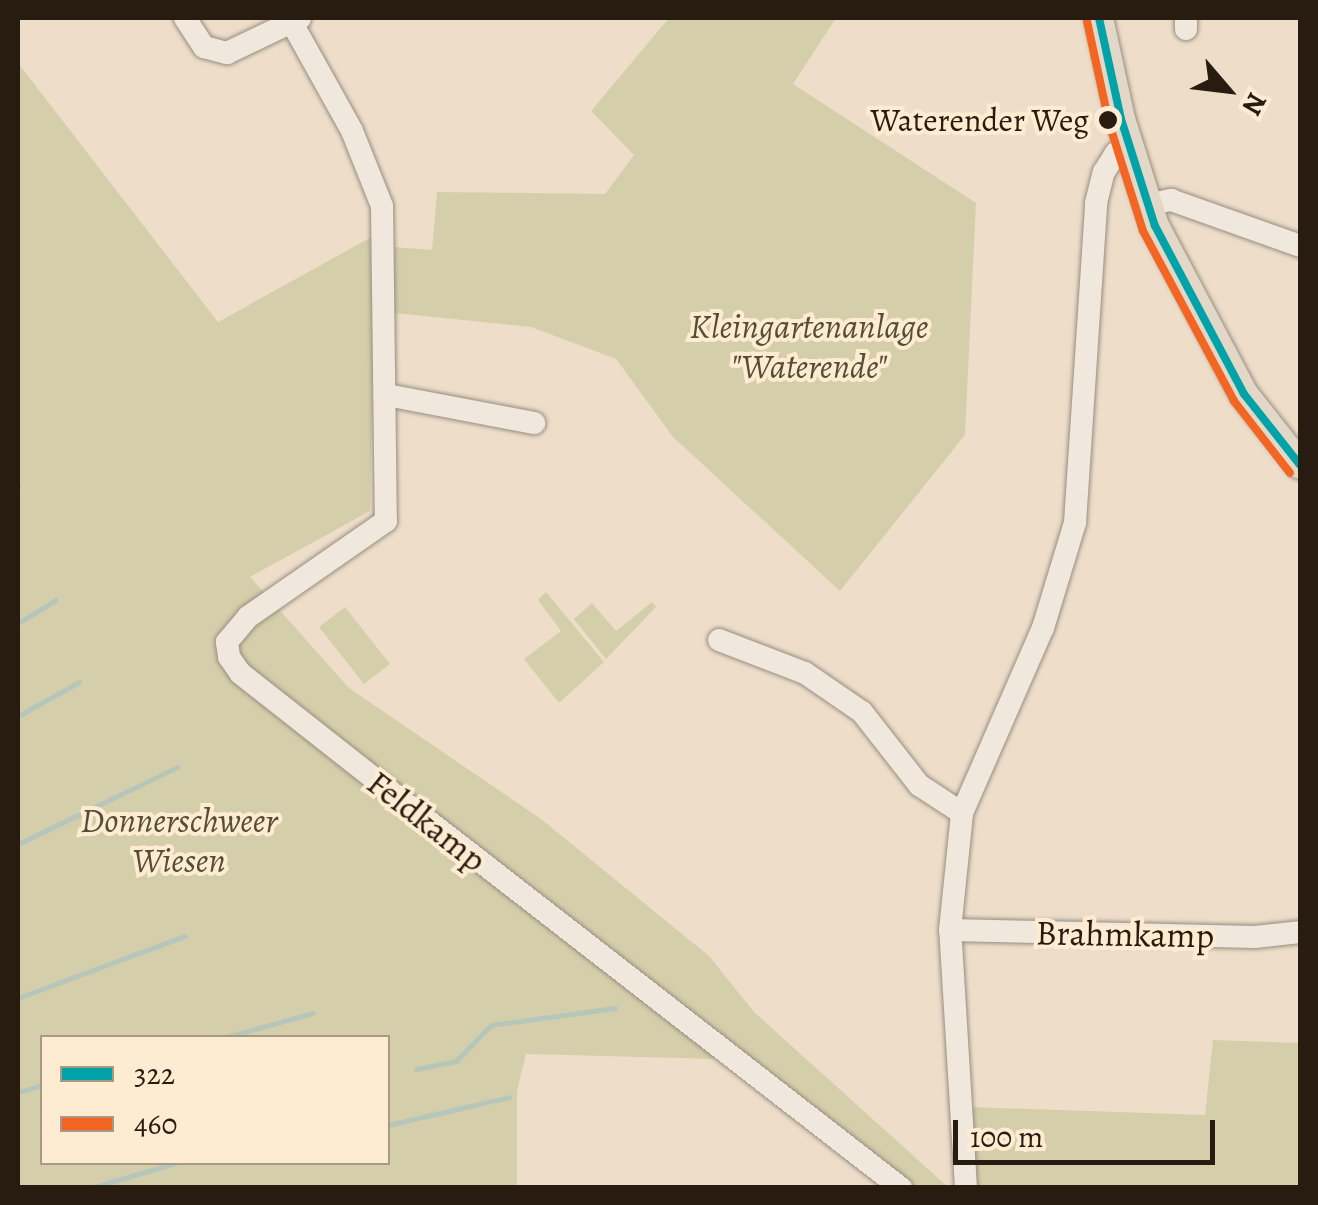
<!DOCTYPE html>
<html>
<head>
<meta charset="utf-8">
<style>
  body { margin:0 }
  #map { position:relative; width:1318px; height:1205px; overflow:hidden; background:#eedec9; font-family:Alegreya,serif }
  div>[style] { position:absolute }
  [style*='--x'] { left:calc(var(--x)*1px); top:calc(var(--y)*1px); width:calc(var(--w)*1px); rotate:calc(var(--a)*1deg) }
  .green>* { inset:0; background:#d4cfaa }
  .stream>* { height:5px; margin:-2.5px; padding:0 2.5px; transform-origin:2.5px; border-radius:2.5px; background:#b7c6bb }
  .roads { filter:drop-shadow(0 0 2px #988e81) drop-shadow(0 0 2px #988e81) }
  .minor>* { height:22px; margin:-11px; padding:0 11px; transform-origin:11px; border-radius:11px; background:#f0e7dd }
  .major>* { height:28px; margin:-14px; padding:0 14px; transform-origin:14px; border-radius:14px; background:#e3d7c7 }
  .bus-1>* { height:8px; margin:-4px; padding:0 4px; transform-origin:4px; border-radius:4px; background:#02a3a8 }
  .bus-2>* { height:8px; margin:-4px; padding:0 4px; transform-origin:4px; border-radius:4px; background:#f26522 }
  .dots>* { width:28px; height:28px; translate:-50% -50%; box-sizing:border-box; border:5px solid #feecd2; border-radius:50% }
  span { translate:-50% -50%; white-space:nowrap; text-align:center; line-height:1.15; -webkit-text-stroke:8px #feecd2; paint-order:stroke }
  .bus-label { font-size:32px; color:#281c11 }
  .right { translate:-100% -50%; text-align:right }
  .park-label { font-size:35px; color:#554e37; font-style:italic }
  .street-label { font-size:35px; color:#281c11 }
  .frame { position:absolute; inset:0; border:20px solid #281c11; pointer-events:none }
  .legend { position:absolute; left:40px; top:1035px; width:350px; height:130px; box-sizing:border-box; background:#feecd2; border:2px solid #a89985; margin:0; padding:12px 18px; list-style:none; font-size:30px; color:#281c11 }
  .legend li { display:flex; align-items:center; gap:20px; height:50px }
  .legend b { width:50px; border:2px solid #a89985 }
  .north { position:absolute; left:1178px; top:40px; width:100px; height:100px; -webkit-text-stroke:8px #feecd2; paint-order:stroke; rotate:118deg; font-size:28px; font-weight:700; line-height:40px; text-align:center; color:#281c11 }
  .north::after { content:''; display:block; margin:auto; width:35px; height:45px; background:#281c11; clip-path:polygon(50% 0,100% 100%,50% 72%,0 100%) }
  .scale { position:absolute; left:953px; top:1120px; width:262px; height:45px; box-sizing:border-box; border:5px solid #281c11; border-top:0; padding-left:12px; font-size:30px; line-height:35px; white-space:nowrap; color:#281c11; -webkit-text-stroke:8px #feecd2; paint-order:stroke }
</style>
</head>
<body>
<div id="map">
  <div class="green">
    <i style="clip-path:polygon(669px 18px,836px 18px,793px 84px,976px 203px,965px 435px,840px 591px,673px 437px,616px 359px,531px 327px,394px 313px,394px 247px,432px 250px,437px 192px,605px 194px,634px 155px,591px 111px)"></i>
    <i style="clip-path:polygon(evenodd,18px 63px,218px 322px,375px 235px,370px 511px,250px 577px,349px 688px,541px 819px,709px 956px,754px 1012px,948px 1187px,910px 1187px,719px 1059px,526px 1054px,517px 1091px,517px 1187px,18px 1187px,18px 63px,42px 1038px,388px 1038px,388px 1162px,42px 1162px,42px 1038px)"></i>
    <i style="clip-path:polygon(546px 592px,604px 662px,559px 703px,524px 659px,561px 631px,538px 600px)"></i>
    <i style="clip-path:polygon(652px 602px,656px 607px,606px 659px,574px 619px,592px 603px,616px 631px)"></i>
    <i style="clip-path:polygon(345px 607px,390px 664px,364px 684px,319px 627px)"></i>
    <i style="clip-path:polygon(1213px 1040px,1300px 1043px,1300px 1187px,975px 1187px,968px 1107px,1205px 1115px)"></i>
  </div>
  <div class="stream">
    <i style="--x:18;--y:485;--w:3;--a:90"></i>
    <i style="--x:18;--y:623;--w:44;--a:-31.2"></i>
    <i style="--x:18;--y:716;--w:70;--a:-29.1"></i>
    <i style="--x:18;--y:844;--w:177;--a:-25.8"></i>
    <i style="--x:18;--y:998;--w:178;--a:-20.4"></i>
    <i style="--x:222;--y:1038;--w:94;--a:-15.4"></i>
    <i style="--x:416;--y:1069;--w:41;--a:-11.3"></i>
    <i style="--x:456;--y:1061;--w:50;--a:-45.8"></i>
    <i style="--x:491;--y:1025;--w:125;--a:-7.8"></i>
    <i style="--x:18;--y:1092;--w:25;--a:-16"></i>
    <i style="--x:388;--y:1125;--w:124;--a:-13"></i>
    <i style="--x:91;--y:1188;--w:91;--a:-16.6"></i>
  </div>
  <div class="roads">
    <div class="minor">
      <i style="--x:185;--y:18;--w:35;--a:57"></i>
      <i style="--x:204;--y:47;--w:24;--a:15"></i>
      <i style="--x:227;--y:53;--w:81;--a:-25.6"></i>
      <i style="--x:1186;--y:18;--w:11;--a:90"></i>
      <i style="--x:292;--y:23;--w:124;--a:60.9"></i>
      <i style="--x:352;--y:131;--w:81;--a:68.2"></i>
      <i style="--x:382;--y:206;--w:315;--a:89.3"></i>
      <i style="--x:386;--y:521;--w:168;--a:145.2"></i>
      <i style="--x:248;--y:617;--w:33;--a:130"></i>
      <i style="--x:227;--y:642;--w:15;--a:82"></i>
      <i style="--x:229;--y:657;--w:19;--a:55"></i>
      <i style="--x:240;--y:673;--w:192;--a:38.2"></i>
      <i style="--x:391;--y:792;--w:646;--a:37.83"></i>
      <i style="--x:1147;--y:205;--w:25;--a:-12"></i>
      <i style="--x:1171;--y:200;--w:137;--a:19.6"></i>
      <i style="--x:387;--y:395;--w:150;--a:10.8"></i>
      <i style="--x:719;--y:640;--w:92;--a:21"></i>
      <i style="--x:805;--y:673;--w:69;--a:34.4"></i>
      <i style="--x:862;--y:712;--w:93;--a:52"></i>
      <i style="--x:919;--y:785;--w:51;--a:33.1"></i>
      <i style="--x:950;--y:930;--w:305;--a:1.3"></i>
      <i style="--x:1255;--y:937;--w:45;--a:-6.3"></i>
      <i style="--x:966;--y:1188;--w:258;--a:-93.5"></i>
      <i style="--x:950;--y:930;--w:118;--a:-84.1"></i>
      <i style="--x:962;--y:813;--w:202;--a:-66.4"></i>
      <i style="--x:1043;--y:628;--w:110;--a:-73.1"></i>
      <i style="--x:1075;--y:523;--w:321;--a:-86.2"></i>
      <i style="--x:1096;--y:203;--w:32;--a:-76"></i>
      <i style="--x:1104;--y:172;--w:22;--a:-58"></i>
      <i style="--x:1116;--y:153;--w:13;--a:-13"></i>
    </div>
    <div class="major">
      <i style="--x:1099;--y:18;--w:103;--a:77.7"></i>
      <i style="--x:1121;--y:119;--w:112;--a:72.4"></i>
      <i style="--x:1155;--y:226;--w:190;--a:62.1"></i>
      <i style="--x:1244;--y:394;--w:90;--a:51.7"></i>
    </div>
  </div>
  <div class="bus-1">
    <i style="--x:1099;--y:18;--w:103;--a:77.7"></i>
    <i style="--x:1121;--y:119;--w:112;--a:72.4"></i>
    <i style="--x:1155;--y:226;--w:190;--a:62.1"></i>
    <i style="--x:1244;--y:394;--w:90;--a:51.7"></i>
  </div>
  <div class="bus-2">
    <i style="--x:1087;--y:21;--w:104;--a:77.8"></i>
    <i style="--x:1109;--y:123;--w:113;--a:72.5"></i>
    <i style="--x:1143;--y:231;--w:193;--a:61.8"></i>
    <i style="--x:1234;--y:401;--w:91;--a:52.1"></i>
  </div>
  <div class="dots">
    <i style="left:1108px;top:120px;background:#281c11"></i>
  </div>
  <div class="bus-label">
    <span class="right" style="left:1089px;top:120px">Waterender Weg</span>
  </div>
  <div class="park-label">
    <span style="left:809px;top:346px">Kleingartenanlage<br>"Waterende"</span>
    <span style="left:179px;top:840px">Donnerschweer<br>Wiesen</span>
  </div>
  <div class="street-label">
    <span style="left:427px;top:821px;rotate:38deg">Feldkamp</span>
    <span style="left:1125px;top:934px;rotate:1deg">Brahmkamp</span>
  </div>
  <div class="frame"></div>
  <ul class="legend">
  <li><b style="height:12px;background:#02a3a8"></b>322</li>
  <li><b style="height:12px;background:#f26522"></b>460</li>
  </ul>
  <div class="north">N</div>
  <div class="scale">100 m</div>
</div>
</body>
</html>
